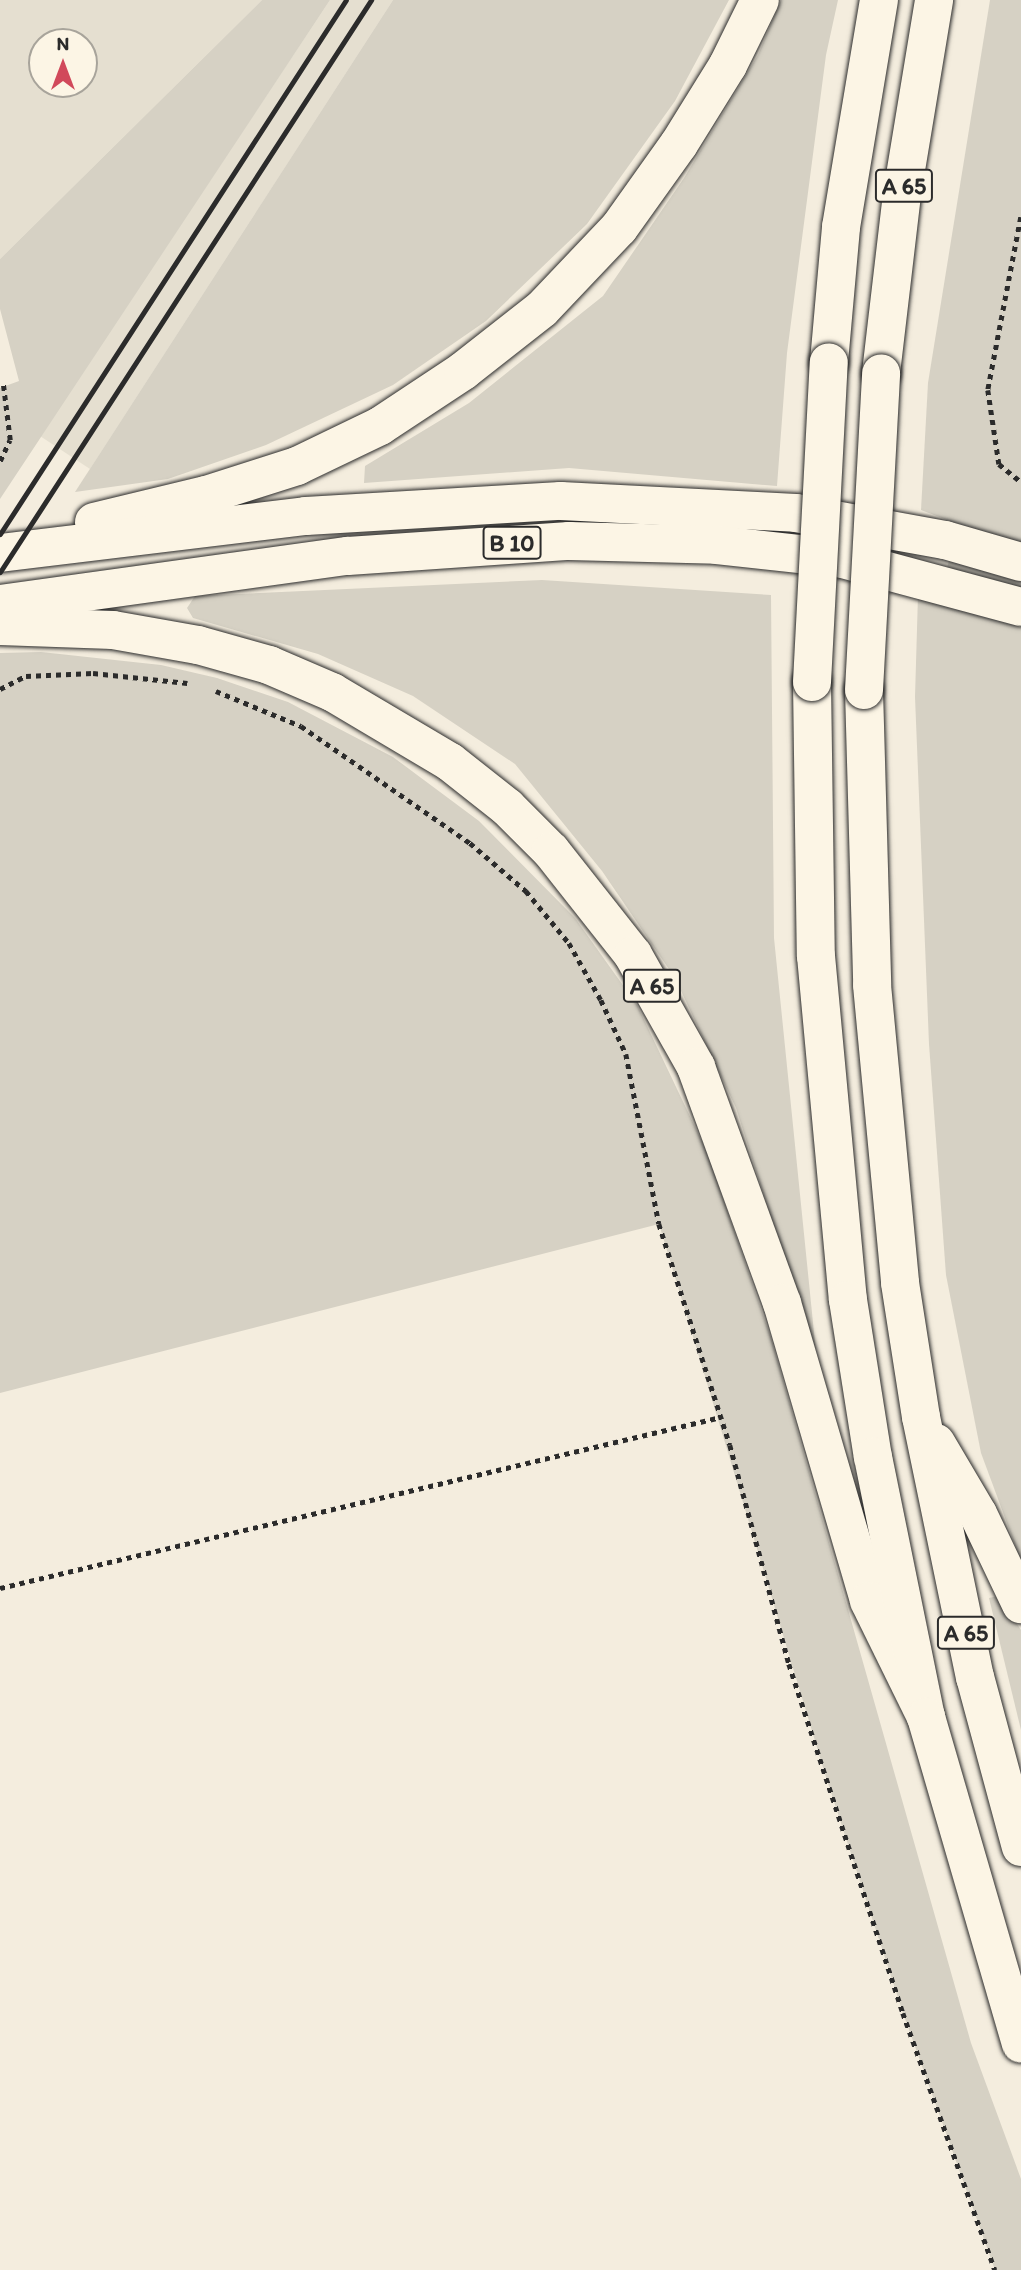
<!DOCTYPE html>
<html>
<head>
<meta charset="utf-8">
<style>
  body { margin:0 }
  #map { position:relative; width:1021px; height:2270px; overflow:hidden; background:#f4edde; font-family:Itim,sans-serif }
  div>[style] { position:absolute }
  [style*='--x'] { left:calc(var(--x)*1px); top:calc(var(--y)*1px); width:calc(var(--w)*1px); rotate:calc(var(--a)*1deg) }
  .built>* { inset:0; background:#e5dfd0 }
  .green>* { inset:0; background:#d6d1c4 }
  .path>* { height:4.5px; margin-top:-2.25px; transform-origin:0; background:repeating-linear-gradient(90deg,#2b2b2b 0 5px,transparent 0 10px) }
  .roads { filter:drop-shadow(0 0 2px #2b2b2b) drop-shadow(0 0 2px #2b2b2b) }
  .highway>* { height:38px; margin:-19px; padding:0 19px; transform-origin:19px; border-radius:19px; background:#fcf5e5 }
  .rail>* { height:5px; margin:-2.5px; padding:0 2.5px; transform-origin:2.5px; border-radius:2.5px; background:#2b2b2b }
  .bridges { filter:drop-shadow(0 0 2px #2b2b2b) drop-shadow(0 0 2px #2b2b2b) }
  .highway-bridge>* { height:38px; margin:-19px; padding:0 19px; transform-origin:19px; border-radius:19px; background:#fcf5e5 }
  span { translate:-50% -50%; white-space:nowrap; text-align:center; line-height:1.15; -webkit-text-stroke:5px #fcf5e5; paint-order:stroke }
  .shield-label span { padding:2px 5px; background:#fcf5e5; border:2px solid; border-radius:5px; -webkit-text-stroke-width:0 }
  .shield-label { font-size:23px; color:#2b2b2b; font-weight:700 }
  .north { position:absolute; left:28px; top:28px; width:70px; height:70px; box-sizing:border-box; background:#fcf5e5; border:2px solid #a8a49b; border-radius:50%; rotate:0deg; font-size:19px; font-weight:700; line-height:28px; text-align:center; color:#2b2b2b }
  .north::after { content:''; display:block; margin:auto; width:24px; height:32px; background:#d1495b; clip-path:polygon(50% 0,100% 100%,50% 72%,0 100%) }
</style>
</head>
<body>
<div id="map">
  <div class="built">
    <i style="clip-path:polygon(evenodd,0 0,262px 0,0 259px,0 0,84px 42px,84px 84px,42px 84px,42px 42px,84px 42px)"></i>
    <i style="clip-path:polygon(330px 0,393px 0,90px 469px,40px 436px)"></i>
  </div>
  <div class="green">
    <i style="clip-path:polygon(262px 0,330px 0,0 499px,0 388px,19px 381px,0 309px,0 259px)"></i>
    <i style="clip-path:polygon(393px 0,729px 0,675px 101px,587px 224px,486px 321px,393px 385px,266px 445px,168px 479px,75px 492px)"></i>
    <i style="clip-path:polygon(781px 0,838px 0,826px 55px,787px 353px,777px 486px,569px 468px,364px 483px,365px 466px,469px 403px,603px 296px,684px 178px,758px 55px)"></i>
    <i style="clip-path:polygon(990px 0,1021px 0,1021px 548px,921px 510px,928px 383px)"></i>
    <i style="clip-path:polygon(949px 561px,1021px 582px,1021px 594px,946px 571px)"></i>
    <i style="clip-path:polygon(542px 580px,771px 595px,774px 938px,817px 1362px,736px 1108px,675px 978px,602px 871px,515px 764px,413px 696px,318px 654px,193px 618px,187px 608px,195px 596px)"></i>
    <i style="clip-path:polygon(918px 595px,1021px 625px,1021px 1561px,981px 1453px,946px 1275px,929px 1044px,915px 697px)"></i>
    <i style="clip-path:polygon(41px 652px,161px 665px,217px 678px,288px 702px,393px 757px,479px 821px,575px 918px,637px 1005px,707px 1152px,771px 1338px,971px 2043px,1021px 2179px,1021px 2270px,995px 2270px,903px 2013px,825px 1774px,659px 1224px,0 1393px,0 653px)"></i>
    <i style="clip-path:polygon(998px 1596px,1021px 1630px,1021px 1730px,989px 1598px)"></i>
  </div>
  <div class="path">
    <i style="--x:1021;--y:217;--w:176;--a:100.8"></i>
    <i style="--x:988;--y:390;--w:75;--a:81.5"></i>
    <i style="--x:999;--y:464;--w:28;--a:39"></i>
    <i style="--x:0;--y:461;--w:23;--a:-65"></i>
    <i style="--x:10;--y:440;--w:57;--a:-97"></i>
    <i style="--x:0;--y:689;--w:29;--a:-27"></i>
    <i style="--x:26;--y:676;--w:67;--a:-2.6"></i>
    <i style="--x:93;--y:673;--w:95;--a:6.1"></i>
    <i style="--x:216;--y:691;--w:92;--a:22.4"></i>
    <i style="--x:301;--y:726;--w:206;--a:34.7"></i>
    <i style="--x:470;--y:843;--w:74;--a:40.6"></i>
    <i style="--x:526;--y:891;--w:67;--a:50.4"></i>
    <i style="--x:569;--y:943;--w:65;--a:60.7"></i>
    <i style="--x:601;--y:1000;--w:60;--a:65.2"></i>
    <i style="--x:626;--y:1054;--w:173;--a:79"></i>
    <i style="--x:659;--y:1224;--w:232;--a:72.2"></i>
    <i style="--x:730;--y:1445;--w:227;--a:74.9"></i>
    <i style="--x:789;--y:1664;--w:367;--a:71.9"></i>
    <i style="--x:903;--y:2013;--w:273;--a:70.3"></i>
    <i style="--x:0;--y:1588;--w:741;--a:-13.34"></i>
  </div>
  <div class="roads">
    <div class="highway">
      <i style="--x:829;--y:362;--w:136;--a:-84.9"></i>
      <i style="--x:841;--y:227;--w:230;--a:-80.5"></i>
      <i style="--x:881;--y:373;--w:180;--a:-83.3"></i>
      <i style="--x:902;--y:194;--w:197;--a:-80.6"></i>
      <i style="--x:94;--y:522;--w:115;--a:-13.6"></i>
      <i style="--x:206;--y:495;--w:96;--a:-17.7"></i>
      <i style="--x:297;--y:466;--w:92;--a:-25.7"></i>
      <i style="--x:380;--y:426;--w:100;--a:-33.5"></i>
      <i style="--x:463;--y:371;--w:100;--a:-38.1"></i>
      <i style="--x:542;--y:309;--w:112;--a:-46.5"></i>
      <i style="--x:619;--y:228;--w:103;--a:-54.5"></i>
      <i style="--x:679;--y:144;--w:93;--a:-58.2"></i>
      <i style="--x:728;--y:65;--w:72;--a:-63.8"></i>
      <i style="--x:0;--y:553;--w:308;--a:-6.9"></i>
      <i style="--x:306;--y:516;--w:255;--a:-3.4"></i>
      <i style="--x:561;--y:501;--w:235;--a:2.9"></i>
      <i style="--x:796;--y:513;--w:151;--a:10.3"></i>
      <i style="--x:945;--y:540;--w:79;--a:16.1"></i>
      <i style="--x:0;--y:604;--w:351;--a:-7.9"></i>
      <i style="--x:348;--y:556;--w:222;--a:-3.9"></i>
      <i style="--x:569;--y:541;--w:148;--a:1.5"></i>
      <i style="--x:717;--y:545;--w:127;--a:6.3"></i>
      <i style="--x:843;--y:559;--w:184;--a:15.1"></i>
      <i style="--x:0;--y:626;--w:113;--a:2"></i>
      <i style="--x:113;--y:630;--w:86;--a:10"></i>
      <i style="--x:198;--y:645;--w:74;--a:15.7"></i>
      <i style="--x:269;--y:665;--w:69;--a:23.2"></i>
      <i style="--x:332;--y:692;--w:137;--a:30.7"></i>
      <i style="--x:450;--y:762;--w:73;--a:38.3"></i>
      <i style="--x:507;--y:807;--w:62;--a:45"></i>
      <i style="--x:551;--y:851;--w:132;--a:51.7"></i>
      <i style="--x:633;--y:955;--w:129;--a:60.6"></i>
      <i style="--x:696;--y:1067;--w:251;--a:70"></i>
      <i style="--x:782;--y:1303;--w:310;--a:73.7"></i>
      <i style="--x:869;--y:1601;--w:129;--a:63.8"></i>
      <i style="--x:812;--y:682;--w:274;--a:89.2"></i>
      <i style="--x:816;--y:956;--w:345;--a:84.7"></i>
      <i style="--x:848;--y:1300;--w:159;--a:81"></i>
      <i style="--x:873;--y:1457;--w:265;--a:78.5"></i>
      <i style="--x:926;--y:1717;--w:340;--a:73.8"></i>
      <i style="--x:864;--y:690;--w:295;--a:88.4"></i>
      <i style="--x:872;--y:985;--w:299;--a:84.6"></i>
      <i style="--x:900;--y:1283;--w:136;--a:81.1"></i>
      <i style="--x:921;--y:1417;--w:266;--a:78.3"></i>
      <i style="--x:975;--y:1677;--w:176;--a:74.9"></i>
      <i style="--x:936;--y:1443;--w:82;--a:59.4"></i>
      <i style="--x:978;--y:1514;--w:100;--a:64.5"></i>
    </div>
  </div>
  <div class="rail">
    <i style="--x:0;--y:534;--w:636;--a:-57.06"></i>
    <i style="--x:0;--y:572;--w:682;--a:-57.03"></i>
  </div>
  <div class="bridges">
    <div class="highway-bridge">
      <i style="--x:812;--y:682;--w:320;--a:-87"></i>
      <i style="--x:864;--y:690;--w:317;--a:-86.9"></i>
    </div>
  </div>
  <div class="shield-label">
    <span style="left:904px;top:186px">A 65</span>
    <span style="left:512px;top:543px">B 10</span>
    <span style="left:652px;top:986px">A 65</span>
    <span style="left:966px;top:1633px">A 65</span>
  </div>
  <div class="north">N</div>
</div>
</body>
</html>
